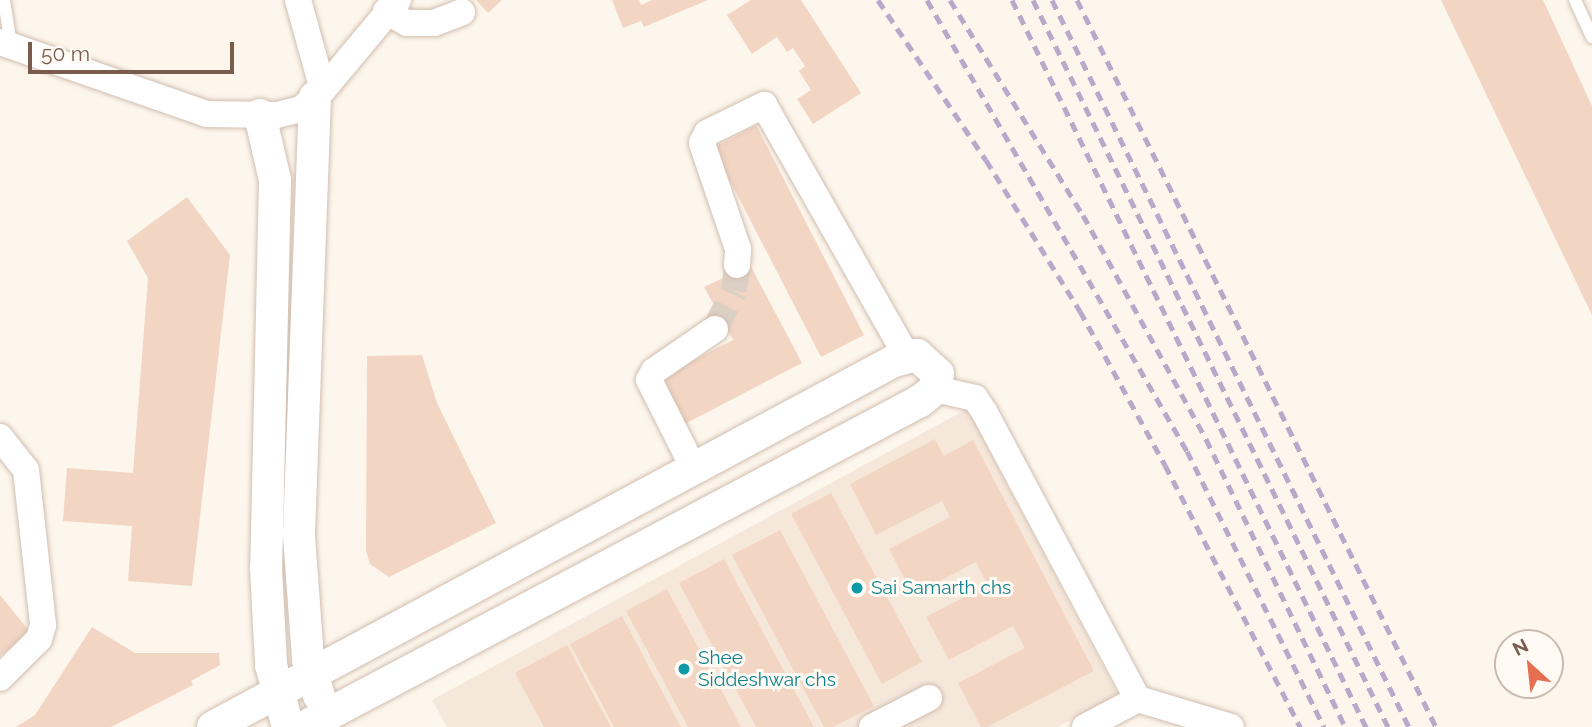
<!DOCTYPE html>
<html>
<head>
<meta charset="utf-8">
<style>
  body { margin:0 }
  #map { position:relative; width:1592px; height:727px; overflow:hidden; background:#fdf6ec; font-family:Raleway,sans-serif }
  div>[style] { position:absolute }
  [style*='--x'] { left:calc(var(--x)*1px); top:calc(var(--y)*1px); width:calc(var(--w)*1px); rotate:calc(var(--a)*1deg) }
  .residential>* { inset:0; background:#f5e8da }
  .building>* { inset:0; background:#f3d5c3 }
  .minor-tunnel>* { height:26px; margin-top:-13px; transform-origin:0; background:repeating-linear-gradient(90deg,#dcd0c4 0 26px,transparent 0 39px) }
  .roads { filter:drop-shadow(0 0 2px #d1beb0) drop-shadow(0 0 2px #d1beb0) }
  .service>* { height:12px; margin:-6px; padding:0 6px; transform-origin:6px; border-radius:6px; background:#fff }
  .minor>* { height:26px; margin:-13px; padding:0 13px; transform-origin:13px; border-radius:13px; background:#fff }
  .tertiary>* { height:32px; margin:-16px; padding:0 16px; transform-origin:16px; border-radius:16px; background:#fff }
  .rail>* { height:5px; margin-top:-2.5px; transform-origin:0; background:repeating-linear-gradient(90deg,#b9a8c9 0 10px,transparent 0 17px) }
  .dots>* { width:19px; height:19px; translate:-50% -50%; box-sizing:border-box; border:4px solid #fffaf3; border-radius:50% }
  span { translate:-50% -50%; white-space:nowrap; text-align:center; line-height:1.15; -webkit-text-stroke:6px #fffaf3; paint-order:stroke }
  .culture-label { font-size:19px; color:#0d838f }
  .left { translate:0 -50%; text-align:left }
  .north { position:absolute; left:1494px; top:629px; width:70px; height:70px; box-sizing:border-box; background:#fffaf3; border:2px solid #cabbb1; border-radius:50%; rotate:333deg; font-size:19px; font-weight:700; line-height:28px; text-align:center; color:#7a5c4d }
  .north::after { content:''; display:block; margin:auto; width:24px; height:32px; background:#e76f51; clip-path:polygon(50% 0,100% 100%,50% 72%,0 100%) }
  .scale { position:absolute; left:28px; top:42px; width:206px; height:32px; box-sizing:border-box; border:4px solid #7a5c4d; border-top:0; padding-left:9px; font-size:21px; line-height:24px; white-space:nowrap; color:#7a5c4d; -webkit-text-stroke:5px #fffaf3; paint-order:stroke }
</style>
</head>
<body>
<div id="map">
  <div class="residential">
    <i style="clip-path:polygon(967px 409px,1118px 695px,1057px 727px,447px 727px,432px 700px)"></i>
  </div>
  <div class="building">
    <i style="clip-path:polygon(476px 0,502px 0,488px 13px)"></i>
    <i style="clip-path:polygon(612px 0,639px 0,641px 5px,652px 0,708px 0,644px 27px,641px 21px,623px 28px)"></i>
    <i style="clip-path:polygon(751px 0,801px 0,861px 93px,813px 124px,797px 99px,811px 90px,799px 71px,805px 66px,793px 48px,787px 52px,777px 37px,752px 54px,727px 15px)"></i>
    <i style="clip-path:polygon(1441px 0,1543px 0,1592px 106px,1592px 315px)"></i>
    <i style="clip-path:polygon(756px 125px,864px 335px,821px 357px,713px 148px)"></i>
    <i style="clip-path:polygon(187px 197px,230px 255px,192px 586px,128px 581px,132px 526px,63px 521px,67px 468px,133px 473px,148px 278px,127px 241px)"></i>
    <i style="clip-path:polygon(750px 265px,802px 363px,677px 428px,653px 381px,733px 340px,704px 287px)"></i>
    <i style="clip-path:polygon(422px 355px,437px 403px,496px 523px,389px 577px,370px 564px,366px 551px,367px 356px)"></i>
    <i style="clip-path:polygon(935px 439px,944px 456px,973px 440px,1094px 671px,987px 727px,981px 727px,958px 683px,1025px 648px,1013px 626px,949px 660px,926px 617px,987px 585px,976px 562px,913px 595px,889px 549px,950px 517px,942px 501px,876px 535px,850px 484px)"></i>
    <i style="clip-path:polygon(831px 493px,922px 662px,882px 684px,791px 514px)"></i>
    <i style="clip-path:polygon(780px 530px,874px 706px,833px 727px,824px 727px,732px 555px)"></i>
    <i style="clip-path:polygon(724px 559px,814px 727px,756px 727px,679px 583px)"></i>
    <i style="clip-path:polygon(667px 589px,741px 727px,688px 727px,626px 611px)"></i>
    <i style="clip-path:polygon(0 595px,30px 632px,0 656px)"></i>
    <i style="clip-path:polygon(622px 616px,681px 727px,614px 727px,570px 644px)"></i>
    <i style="clip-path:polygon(92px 627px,135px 653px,219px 653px,220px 665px,191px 681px,193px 685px,111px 727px,16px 727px,35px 715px)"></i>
    <i style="clip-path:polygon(567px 645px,611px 727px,544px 727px,515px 673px)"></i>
  </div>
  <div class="minor-tunnel">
    <i style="--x:715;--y:329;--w:42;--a:-63.4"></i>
    <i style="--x:734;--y:291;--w:26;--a:-83"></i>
  </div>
  <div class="roads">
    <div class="service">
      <i style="--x:4;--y:0;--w:46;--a:81.2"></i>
      <i style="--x:1575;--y:0;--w:41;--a:65.3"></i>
    </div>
    <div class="minor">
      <i style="--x:298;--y:0;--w:93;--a:74.5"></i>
      <i style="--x:386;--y:11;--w:24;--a:30"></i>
      <i style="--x:407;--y:23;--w:27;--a:0"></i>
      <i style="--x:434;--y:23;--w:30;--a:-21"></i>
      <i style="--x:0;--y:42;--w:219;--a:19.2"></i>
      <i style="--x:207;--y:114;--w:70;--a:0.8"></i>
      <i style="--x:277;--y:115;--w:25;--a:-14"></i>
      <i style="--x:301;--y:109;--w:29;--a:-41"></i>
      <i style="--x:323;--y:90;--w:117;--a:-50.2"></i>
      <i style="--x:737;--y:265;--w:16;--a:-86"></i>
      <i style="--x:738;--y:249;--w:112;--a:-108.8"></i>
      <i style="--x:702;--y:143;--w:11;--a:-63"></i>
      <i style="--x:707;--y:133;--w:64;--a:-26.2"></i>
      <i style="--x:764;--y:105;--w:288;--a:60.4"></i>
      <i style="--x:935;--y:389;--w:41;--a:12.7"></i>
      <i style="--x:975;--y:398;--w:18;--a:56"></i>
      <i style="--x:985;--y:413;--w:324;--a:61.9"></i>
      <i style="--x:1138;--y:699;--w:97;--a:16.8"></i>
      <i style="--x:0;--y:437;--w:42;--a:51.8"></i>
      <i style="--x:26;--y:470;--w:156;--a:83.7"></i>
      <i style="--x:43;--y:625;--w:15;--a:106"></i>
      <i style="--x:39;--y:639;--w:55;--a:135"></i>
      <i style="--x:694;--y:469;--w:100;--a:-116.8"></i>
      <i style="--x:649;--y:380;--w:10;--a:-61"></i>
      <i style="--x:654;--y:371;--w:74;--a:-34.5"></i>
      <i style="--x:872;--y:727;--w:64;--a:-27"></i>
      <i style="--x:1085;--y:727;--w:60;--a:-27.8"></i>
    </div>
    <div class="tertiary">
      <i style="--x:315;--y:97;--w:439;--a:92.1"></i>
      <i style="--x:299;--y:536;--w:124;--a:85.8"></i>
      <i style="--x:308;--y:660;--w:37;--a:73"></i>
      <i style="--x:260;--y:115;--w:67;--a:77"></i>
      <i style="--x:275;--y:180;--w:388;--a:91.3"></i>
      <i style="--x:266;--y:568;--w:97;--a:87"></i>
      <i style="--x:271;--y:665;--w:64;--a:74.7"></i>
      <i style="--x:213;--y:727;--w:773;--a:-28.26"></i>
      <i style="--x:894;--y:361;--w:24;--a:-15"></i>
      <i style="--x:917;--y:355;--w:28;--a:42"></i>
      <i style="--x:938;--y:374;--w:15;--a:101"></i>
      <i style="--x:935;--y:389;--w:19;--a:141"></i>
      <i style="--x:920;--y:401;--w:697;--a:152.11"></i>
    </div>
  </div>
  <div class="rail">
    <i style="--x:878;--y:0;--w:193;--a:56"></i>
    <i style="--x:986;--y:160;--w:178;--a:58.1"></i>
    <i style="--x:1080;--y:311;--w:176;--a:61.1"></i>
    <i style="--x:1165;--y:465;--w:295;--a:62.7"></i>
    <i style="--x:927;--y:0;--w:521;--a:60.04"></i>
    <i style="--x:1187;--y:451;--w:308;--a:63.6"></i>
    <i style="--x:950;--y:0;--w:253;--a:58.3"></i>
    <i style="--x:1083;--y:215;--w:256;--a:61.2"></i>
    <i style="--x:1206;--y:439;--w:320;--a:64.2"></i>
    <i style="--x:1012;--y:0;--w:809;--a:64.04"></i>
    <i style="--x:1033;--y:0;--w:809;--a:63.97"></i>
    <i style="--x:1052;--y:0;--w:810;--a:63.85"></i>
    <i style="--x:1077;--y:0;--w:811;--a:63.72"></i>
  </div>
  <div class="dots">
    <i style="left:857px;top:588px;background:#0f9aa8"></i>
    <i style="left:684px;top:669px;background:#0f9aa8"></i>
  </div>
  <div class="culture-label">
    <span class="left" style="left:871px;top:588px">Sai Samarth chs</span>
    <span class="left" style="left:698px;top:669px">Shee<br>Siddeshwar chs</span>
  </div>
  <div class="north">N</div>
  <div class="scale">50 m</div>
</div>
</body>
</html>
